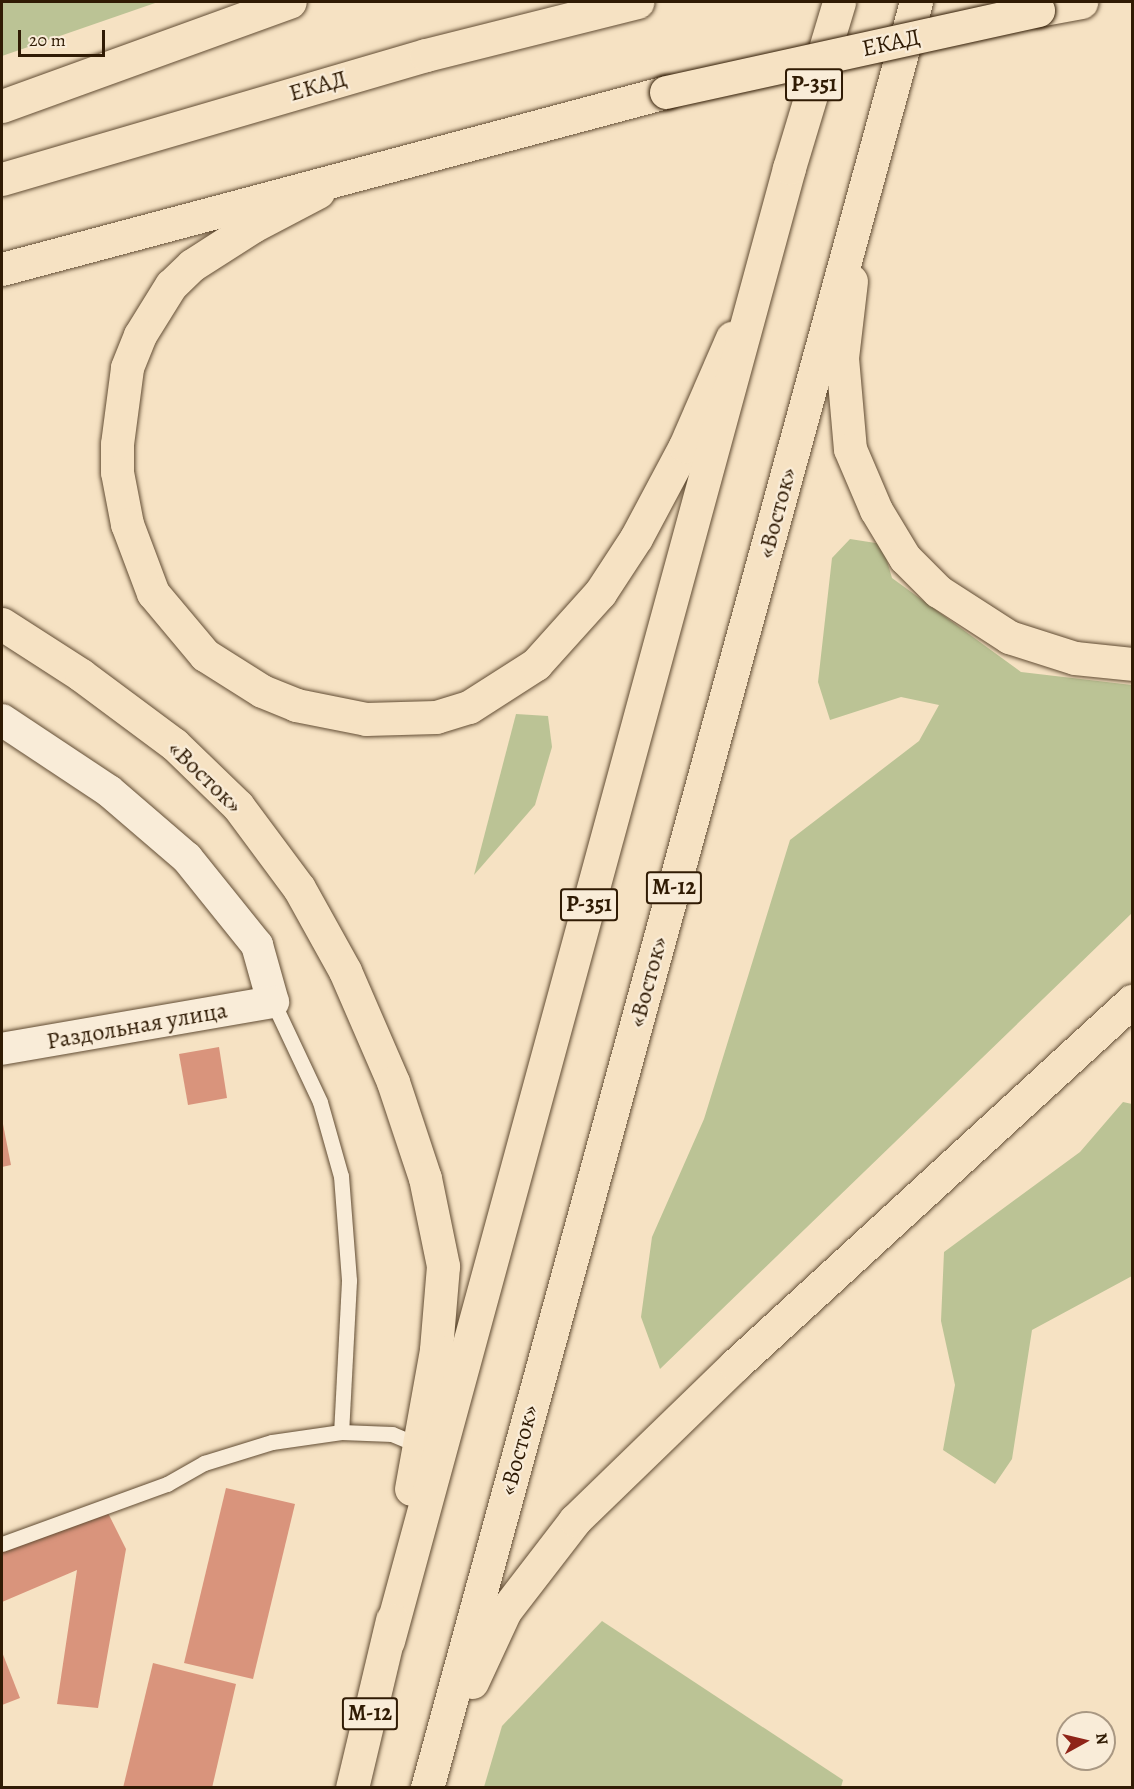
<!DOCTYPE html>
<html>
<head>
<meta charset="utf-8">
<style>
  body { margin:0 }
  #map { position:relative; width:1134px; height:1789px; overflow:hidden; background:#f6e2c3; font-family:Alegreya,serif }
  div>[style] { position:absolute }
  [style*='--x'] { left:calc(var(--x)*1px); top:calc(var(--y)*1px); width:calc(var(--w)*1px); rotate:calc(var(--a)*1deg) }
  .green>* { inset:0; background:#bbc395 }
  .building>* { inset:0; background:#d9947c }
  .roads { filter:drop-shadow(0 0 2px #624d34) drop-shadow(0 0 2px #624d34) }
  .lane>* { height:15px; margin:-7.5px; padding:0 7.5px; transform-origin:7.5px; border-radius:7.5px; background:#f9ecd8 }
  .street>* { height:32px; margin:-16px; padding:0 16px; transform-origin:16px; border-radius:16px; background:#f9ecd8 }
  .primary>* { height:33px; margin:-16.5px; padding:0 16.5px; transform-origin:16.5px; border-radius:16.5px; background:#f6e2c3 }
  .highway>* { height:33px; margin:-16.5px; padding:0 16.5px; transform-origin:16.5px; border-radius:16.5px; background:#f6e2c3 }
  .bridges { filter:drop-shadow(0 0 2px #301b04) drop-shadow(0 0 2px #301b04) }
  .highway-bridge>* { height:33px; margin:-16.5px; padding:0 16.5px; transform-origin:16.5px; border-radius:16.5px; background:#f6e2c3 }
  span { translate:-50% -50%; white-space:nowrap; text-align:center; line-height:1.15; -webkit-text-stroke:4.5px #f9ecd8; paint-order:stroke }
  .shield-label span { padding:2px 4px; background:#f9ecd8; border:2px solid; border-radius:4px; -webkit-text-stroke-width:0 }
  .shield-label { font-size:22px; color:#301b04; font-weight:700 }
  .street-label { font-size:24px; color:#301b04 }
  .frame { position:absolute; inset:0; border:3px solid #301b04; pointer-events:none }
  .north { position:absolute; left:1056px; top:1711px; width:60px; height:60px; box-sizing:border-box; background:#f9ecd8; border:2px solid #a99883; border-radius:50%; rotate:82deg; font-size:16px; font-weight:700; line-height:24px; text-align:center; color:#301b04 }
  .north::after { content:''; display:block; margin:auto; width:21px; height:27px; background:#8f2418; clip-path:polygon(50% 0,100% 100%,50% 72%,0 100%) }
  .scale { position:absolute; left:18px; top:30px; width:87px; height:27px; box-sizing:border-box; border:3px solid #301b04; border-top:0; padding-left:8px; font-size:18px; line-height:21px; white-space:nowrap; color:#301b04; -webkit-text-stroke:4px #f9ecd8; paint-order:stroke }
</style>
</head>
<body>
<div id="map">
  <div class="green">
    <i style="clip-path:polygon(2px 2px,158px 2px,2px 56px)"></i>
    <i style="clip-path:polygon(850px 539px,882px 544px,892px 578px,1021px 672px,1132px 685px,1132px 913px,660px 1369px,641px 1317px,652px 1237px,704px 1119px,790px 840px,919px 741px,939px 705px,901px 697px,830px 720px,818px 682px,832px 558px)"></i>
    <i style="clip-path:polygon(516px 714px,548px 716px,552px 747px,535px 805px,474px 875px)"></i>
    <i style="clip-path:polygon(1123px 1102px,1132px 1104px,1132px 1276px,1032px 1330px,1012px 1459px,995px 1484px,943px 1450px,955px 1385px,941px 1321px,944px 1252px,1080px 1152px)"></i>
    <i style="clip-path:polygon(602px 1621px,843px 1780px,841px 1787px,484px 1787px,502px 1726px)"></i>
  </div>
  <div class="building">
    <i style="clip-path:polygon(219px 1047px,227px 1098px,188px 1105px,179px 1054px)"></i>
    <i style="clip-path:polygon(2px 1119px,11px 1165px,2px 1167px)"></i>
    <i style="clip-path:polygon(226px 1488px,295px 1504px,253px 1679px,184px 1663px)"></i>
    <i style="clip-path:polygon(107px 1511px,126px 1549px,98px 1708px,57px 1704px,77px 1570px,2px 1602px,2px 1551px)"></i>
    <i style="clip-path:polygon(2px 1652px,20px 1698px,2px 1705px)"></i>
    <i style="clip-path:polygon(153px 1663px,236px 1684px,212px 1788px,123px 1788px)"></i>
  </div>
  <div class="roads">
    <div class="lane">
      <i style="--x:273;--y:1002;--w:110;--a:64.8"></i>
      <i style="--x:320;--y:1102;--w:77;--a:74.2"></i>
      <i style="--x:341;--y:1176;--w:105;--a:85.6"></i>
      <i style="--x:349;--y:1281;--w:151;--a:93"></i>
      <i style="--x:2;--y:1544;--w:176;--a:-20"></i>
      <i style="--x:167;--y:1484;--w:43;--a:-29.6"></i>
      <i style="--x:204;--y:1463;--w:71;--a:-17.2"></i>
      <i style="--x:272;--y:1442;--w:70;--a:-8.2"></i>
      <i style="--x:341;--y:1432;--w:51;--a:2.2"></i>
      <i style="--x:392;--y:1434;--w:28;--a:23"></i>
    </div>
    <div class="street">
      <i style="--x:2;--y:720;--w:128;--a:33.6"></i>
      <i style="--x:109;--y:791;--w:103;--a:40.7"></i>
      <i style="--x:187;--y:858;--w:112;--a:51.2"></i>
      <i style="--x:257;--y:945;--w:59;--a:74.3"></i>
      <i style="--x:273;--y:1002;--w:275;--a:170.2"></i>
    </div>
    <div class="primary">
      <i style="--x:318;--y:192;--w:73;--a:152.4"></i>
      <i style="--x:253;--y:226;--w:72;--a:147.4"></i>
      <i style="--x:192;--y:265;--w:29;--a:136"></i>
      <i style="--x:171;--y:285;--w:59;--a:121.8"></i>
      <i style="--x:140;--y:335;--w:35;--a:112"></i>
      <i style="--x:127;--y:368;--w:77;--a:97.5"></i>
      <i style="--x:117;--y:444;--w:28;--a:90"></i>
      <i style="--x:117;--y:472;--w:53;--a:79.1"></i>
      <i style="--x:127;--y:524;--w:74;--a:69.4"></i>
      <i style="--x:153;--y:593;--w:81;--a:50"></i>
      <i style="--x:205;--y:655;--w:67;--a:32.3"></i>
      <i style="--x:262;--y:691;--w:37;--a:22"></i>
      <i style="--x:296;--y:705;--w:71;--a:11.3"></i>
      <i style="--x:366;--y:719;--w:70;--a:-1.6"></i>
      <i style="--x:436;--y:717;--w:34;--a:-17"></i>
      <i style="--x:469;--y:707;--w:80;--a:-32.7"></i>
      <i style="--x:536;--y:664;--w:96;--a:-48"></i>
      <i style="--x:600;--y:593;--w:66;--a:-56.8"></i>
      <i style="--x:636;--y:538;--w:104;--a:-62"></i>
      <i style="--x:685;--y:446;--w:118;--a:-66.5"></i>
      <i style="--x:851;--y:281;--w:78;--a:96.7"></i>
      <i style="--x:842;--y:358;--w:91;--a:85"></i>
      <i style="--x:850;--y:449;--w:66;--a:66.9"></i>
      <i style="--x:876;--y:510;--w:56;--a:58.9"></i>
      <i style="--x:905;--y:558;--w:47;--a:45"></i>
      <i style="--x:938;--y:591;--w:85;--a:32.9"></i>
      <i style="--x:1009;--y:637;--w:69;--a:17.7"></i>
      <i style="--x:1075;--y:658;--w:57;--a:6"></i>
    </div>
    <div class="highway">
      <i style="--x:1038;--y:10;--w:44;--a:-10.5"></i>
      <i style="--x:2;--y:106;--w:306;--a:-19.9"></i>
      <i style="--x:2;--y:179;--w:442;--a:-16.3"></i>
      <i style="--x:426;--y:55;--w:218;--a:-14.1"></i>
      <i style="--x:2;--y:269;--w:687;--a:-14.93"></i>
      <i style="--x:2;--y:624;--w:94;--a:32.8"></i>
      <i style="--x:81;--y:675;--w:116;--a:36.6"></i>
      <i style="--x:174;--y:744;--w:89;--a:44.1"></i>
      <i style="--x:238;--y:806;--w:102;--a:53.4"></i>
      <i style="--x:299;--y:888;--w:95;--a:61"></i>
      <i style="--x:345;--y:971;--w:121;--a:66.6"></i>
      <i style="--x:393;--y:1082;--w:101;--a:71.6"></i>
      <i style="--x:425;--y:1178;--w:90;--a:78.4"></i>
      <i style="--x:443;--y:1266;--w:84;--a:94.8"></i>
      <i style="--x:436;--y:1350;--w:141;--a:100.2"></i>
      <i style="--x:388;--y:1641;--w:1527;--a:-74.77"></i>
      <i style="--x:789;--y:168;--w:173;--a:-73.2"></i>
      <i style="--x:472;--y:1682;--w:78;--a:-65.1"></i>
      <i style="--x:505;--y:1611;--w:115;--a:-52.4"></i>
      <i style="--x:575;--y:1520;--w:223;--a:-44.1"></i>
      <i style="--x:735;--y:1365;--w:539;--a:-42.52"></i>
      <i style="--x:352;--y:1788;--w:173;--a:-76.6"></i>
      <i style="--x:427;--y:1788;--w:1852;--a:-74.69"></i>
    </div>
  </div>
  <div class="bridges">
    <div class="highway-bridge">
      <i style="--x:666;--y:92;--w:381;--a:-12.4"></i>
    </div>
  </div>
  <div class="shield-label">
    <span style="left:814px;top:85px">Р-351</span>
    <span style="left:674px;top:888px">М-12</span>
    <span style="left:589px;top:905px">Р-351</span>
    <span style="left:370px;top:1714px">М-12</span>
  </div>
  <div class="street-label">
    <span style="left:891px;top:43px;rotate:-12deg">ЕКАД</span>
    <span style="left:318px;top:86px;rotate:-16deg">ЕКАД</span>
    <span style="left:777px;top:513px;rotate:-75deg">«Восток»</span>
    <span style="left:205px;top:777px;rotate:44deg">«Восток»</span>
    <span style="left:648px;top:982px;rotate:-75deg">«Восток»</span>
    <span style="left:137px;top:1026px;rotate:-10deg">Раздольная улица</span>
    <span style="left:519px;top:1450px;rotate:-75deg">«Восток»</span>
  </div>
  <div class="frame"></div>
  <div class="north">N</div>
  <div class="scale">20 m</div>
</div>
</body>
</html>
